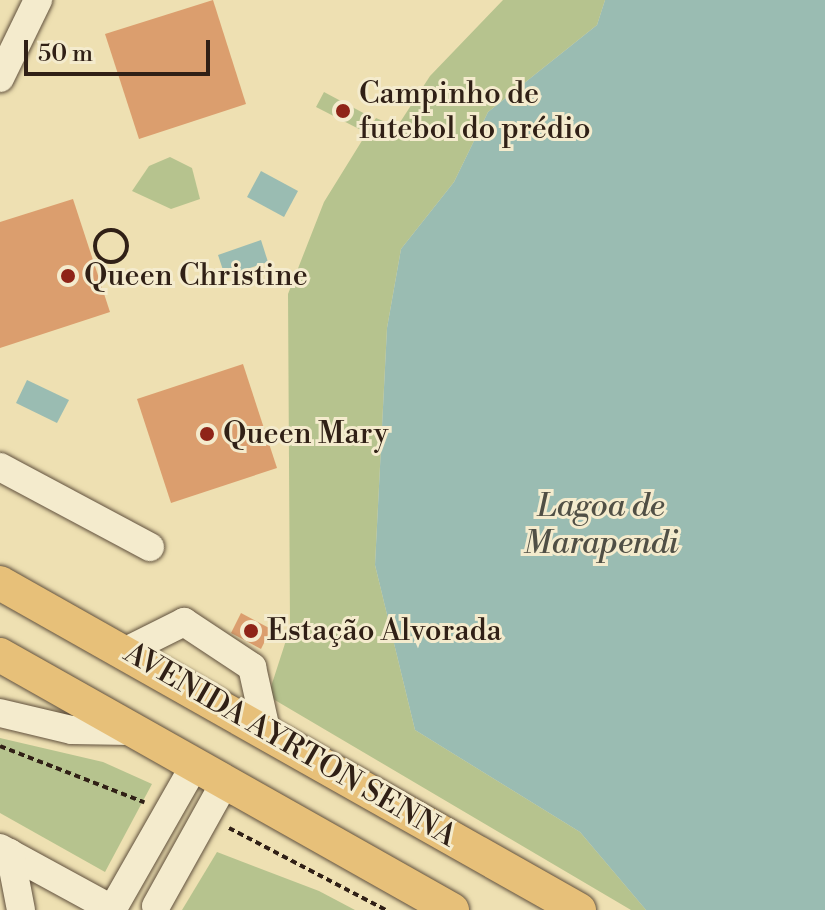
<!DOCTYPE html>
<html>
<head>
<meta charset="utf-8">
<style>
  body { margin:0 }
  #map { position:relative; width:825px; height:910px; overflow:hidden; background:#eee0b2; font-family:"Libre Bodoni",serif }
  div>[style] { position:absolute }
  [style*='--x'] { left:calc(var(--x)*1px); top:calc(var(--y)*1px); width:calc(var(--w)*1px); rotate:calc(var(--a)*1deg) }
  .green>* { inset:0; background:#b6c38e }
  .water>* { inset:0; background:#9abcb2 }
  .building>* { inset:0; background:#db9e6e }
  .path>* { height:4px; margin-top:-2px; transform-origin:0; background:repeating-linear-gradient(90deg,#302016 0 6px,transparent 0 10px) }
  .path>.ring { margin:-2px; padding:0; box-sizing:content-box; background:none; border:4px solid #302016; border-radius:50% }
  .roads { filter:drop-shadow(0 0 2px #60503d) drop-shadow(0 0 2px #60503d) }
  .minor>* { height:28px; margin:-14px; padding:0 14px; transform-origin:14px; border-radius:14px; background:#f4ebcd }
  .major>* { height:34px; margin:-17px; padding:0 17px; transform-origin:17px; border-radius:17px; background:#e7c079 }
  .dots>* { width:22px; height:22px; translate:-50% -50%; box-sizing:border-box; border:4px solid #f4ebcd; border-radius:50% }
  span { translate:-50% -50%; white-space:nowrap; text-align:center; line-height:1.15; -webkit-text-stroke:6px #f4ebcd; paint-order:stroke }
  .poi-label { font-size:30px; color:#302016 }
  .left { translate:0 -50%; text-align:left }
  .street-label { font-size:30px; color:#302016 }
  .water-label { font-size:32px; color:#504f45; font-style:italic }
  .scale { position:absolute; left:24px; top:40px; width:186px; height:36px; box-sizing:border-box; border:4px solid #302016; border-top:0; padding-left:10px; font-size:24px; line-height:28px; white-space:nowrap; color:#302016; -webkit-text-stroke:6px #f4ebcd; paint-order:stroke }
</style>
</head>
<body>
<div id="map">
  <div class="green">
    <i style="clip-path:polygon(503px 0,605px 0,597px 25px,488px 112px,454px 182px,401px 249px,387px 328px,375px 565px,415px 730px,580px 832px,646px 910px,631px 910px,268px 696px,290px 628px,288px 294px,324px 202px,376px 118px,397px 127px,430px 76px)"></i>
    <i style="clip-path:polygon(324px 92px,369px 116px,361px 130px,316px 107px)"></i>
    <i style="clip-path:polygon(170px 157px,192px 168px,200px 199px,171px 209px,132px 191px,149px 166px)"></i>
    <i style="clip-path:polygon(0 738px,103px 762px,152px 784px,105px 872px,0 813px)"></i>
    <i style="clip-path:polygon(217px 852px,319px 891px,355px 910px,182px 910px)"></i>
  </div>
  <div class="water">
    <i style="clip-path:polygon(605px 0,825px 0,825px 910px,646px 910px,580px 832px,415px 730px,375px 565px,387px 328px,401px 249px,454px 182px,488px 112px,597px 25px)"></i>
    <i style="clip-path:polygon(261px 171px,298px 191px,284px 217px,247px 197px)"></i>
    <i style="clip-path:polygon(261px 240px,268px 262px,225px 276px,218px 255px)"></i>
    <i style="clip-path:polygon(27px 380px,69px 400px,57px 423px,16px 403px)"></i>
  </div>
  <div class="building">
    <i style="clip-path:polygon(213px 0,246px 104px,139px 139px,105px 34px)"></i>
    <i style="clip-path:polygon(73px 199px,110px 312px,0 348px,0 222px)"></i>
    <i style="clip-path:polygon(243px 364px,277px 468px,171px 503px,137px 399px)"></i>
    <i style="clip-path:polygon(241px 613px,271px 629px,261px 649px,231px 633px)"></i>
  </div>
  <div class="path">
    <i class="ring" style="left:95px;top:230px;width:28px;height:28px"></i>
    <i style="--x:0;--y:746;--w:155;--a:21.3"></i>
    <i style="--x:229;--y:828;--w:177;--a:27.6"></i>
  </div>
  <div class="roads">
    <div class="minor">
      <i style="--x:0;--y:78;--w:87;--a:-64"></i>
      <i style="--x:0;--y:467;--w:170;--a:28.1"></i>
      <i style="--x:126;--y:651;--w:65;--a:-26.6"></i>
      <i style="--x:184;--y:622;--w:82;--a:33.5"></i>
      <i style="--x:252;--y:667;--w:69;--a:77.4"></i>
      <i style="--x:0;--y:713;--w:74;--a:13.3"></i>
      <i style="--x:72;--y:730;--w:59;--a:1"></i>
      <i style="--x:0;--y:848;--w:128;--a:28.6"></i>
      <i style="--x:10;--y:853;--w:58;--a:79.1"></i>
      <i style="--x:156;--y:906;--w:142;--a:-60.9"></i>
      <i style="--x:112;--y:910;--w:166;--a:-60.3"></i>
    </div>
    <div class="major">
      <i style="--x:0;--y:583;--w:665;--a:29.46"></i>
      <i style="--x:0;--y:655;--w:519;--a:29.43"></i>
    </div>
  </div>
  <div class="dots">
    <i style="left:343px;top:111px;background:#8f2418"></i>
    <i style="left:68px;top:276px;background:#8f2418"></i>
    <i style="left:207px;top:434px;background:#8f2418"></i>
    <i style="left:251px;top:631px;background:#8f2418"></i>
  </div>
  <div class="poi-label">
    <span class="left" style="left:359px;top:111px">Campinho de<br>futebol do prédio</span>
    <span class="left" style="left:84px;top:276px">Queen Christine</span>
    <span class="left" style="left:223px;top:434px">Queen Mary</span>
    <span class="left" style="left:267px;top:631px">Estação Alvorada</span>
  </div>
  <div class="street-label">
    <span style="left:290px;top:745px;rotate:30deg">AVENIDA AYRTON SENNA</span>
  </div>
  <div class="water-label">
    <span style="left:601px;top:525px">Lagoa de<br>Marapendi</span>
  </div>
  <div class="scale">50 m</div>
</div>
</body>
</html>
